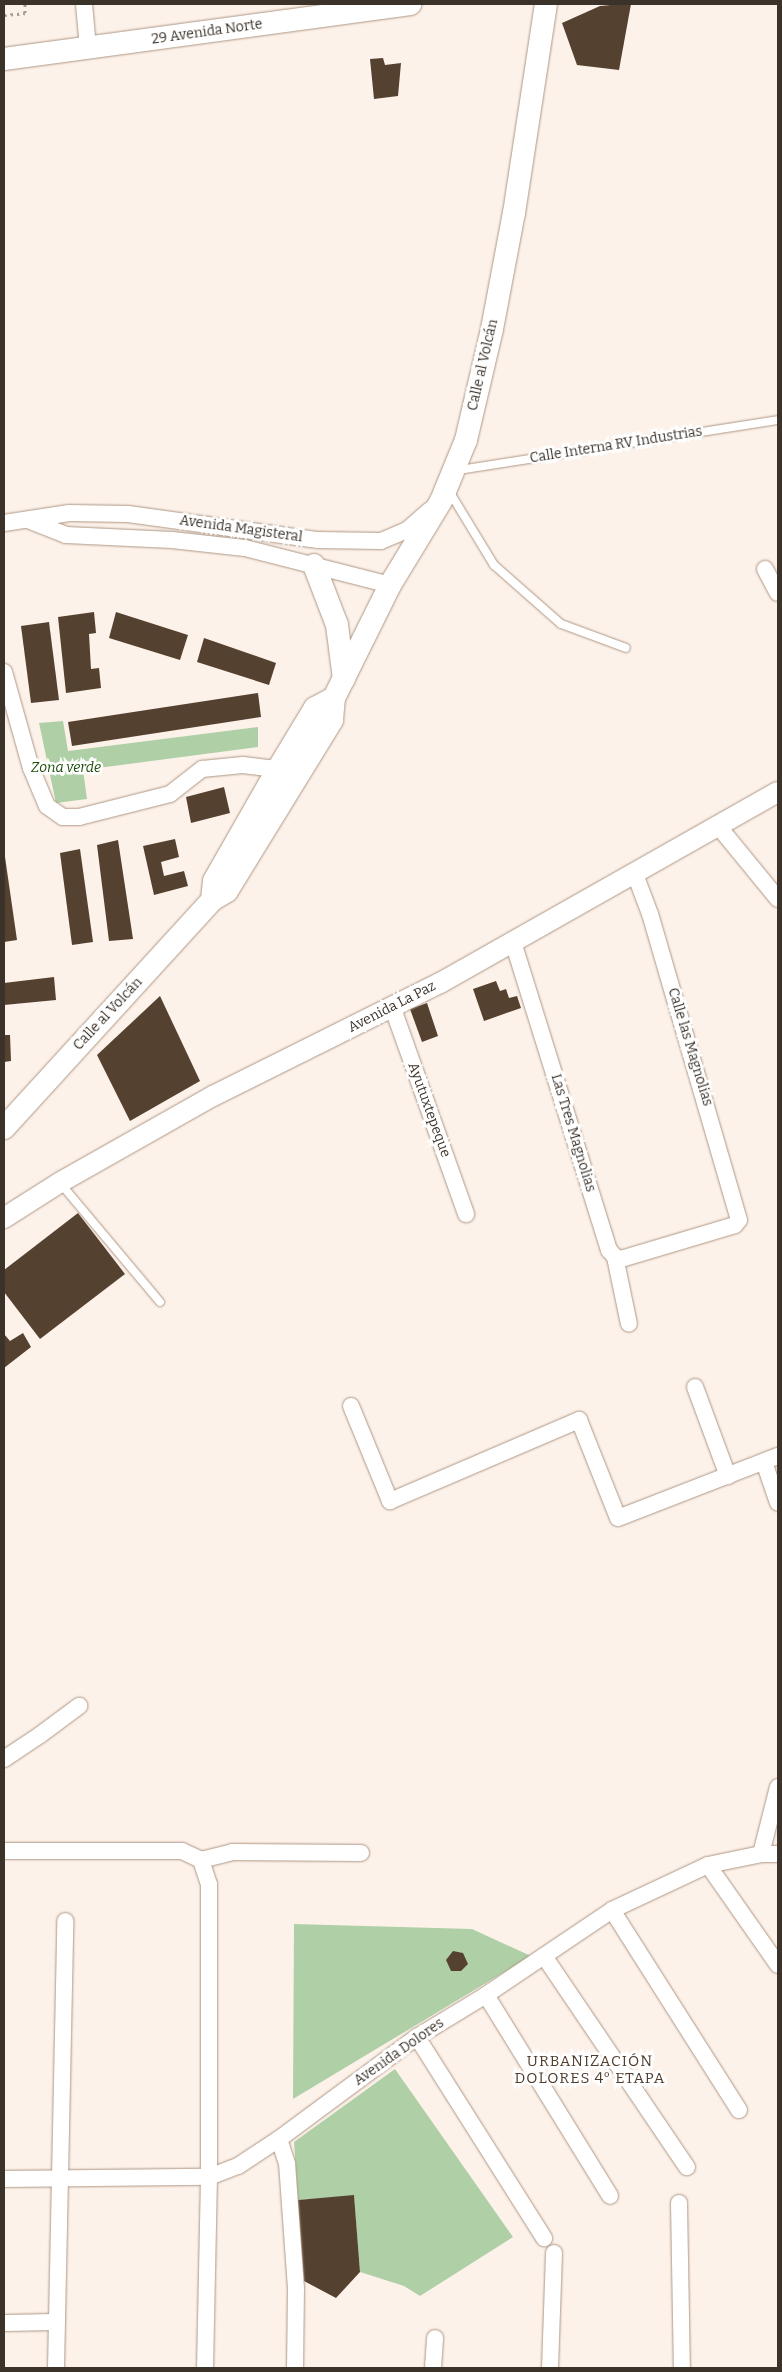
<!DOCTYPE html>
<html>
<head>
<meta charset="utf-8">
<style>
  body { margin:0 }
  #map { position:relative; width:782px; height:2372px; overflow:hidden; background:#fdf2ea; font-family:Bitter,serif }
  div>[style] { position:absolute }
  [style*='--x'] { left:calc(var(--x)*1px); top:calc(var(--y)*1px); width:calc(var(--w)*1px); rotate:calc(var(--a)*1deg) }
  .green>* { inset:0; background:#afd0a6 }
  .building>* { inset:0; background:#554130 }
  .path>* { height:3px; margin-top:-1.5px; transform-origin:0; background:repeating-linear-gradient(90deg,#a69c94 0 2.5px,transparent 0 6.5px) }
  .roads { filter:drop-shadow(0 0 1px #ae9784) drop-shadow(0 0 1px #ae9784) }
  .service>* { height:8px; margin:-4px; padding:0 4px; transform-origin:4px; border-radius:4px; background:#fff }
  .minor>* { height:16px; margin:-8px; padding:0 8px; transform-origin:8px; border-radius:8px; background:#fff }
  .tertiary>* { height:20px; margin:-10px; padding:0 10px; transform-origin:10px; border-radius:10px; background:#fff }
  .secondary>* { height:22px; margin:-11px; padding:0 11px; transform-origin:11px; border-radius:11px; background:#fff }
  span { translate:-50% -50%; white-space:nowrap; text-align:center; line-height:1.15; -webkit-text-stroke:5px #fff; paint-order:stroke }
  .street-label { font-size:14px; color:#3b322a }
  .park-label { font-size:14px; color:#1e4c0c; font-style:italic }
  .neighbourhood-label { font-size:15px; color:#513d2d; letter-spacing:1px }
  .frame { position:absolute; inset:0; border:5px solid #3b322a; pointer-events:none }
</style>
</head>
<body>
<div id="map">
  <div class="green">
    <i style="clip-path:polygon(63px 721px,68px 751px,258px 727px,258px 747px,83px 770px,87px 799px,56px 803px,39px 723px)"></i>
    <i style="clip-path:polygon(294px 1924px,472px 1929px,531px 1956px,293px 2099px)"></i>
    <i style="clip-path:polygon(395px 2069px,513px 2237px,420px 2296px,404px 2286px,360px 2272px,354px 2196px,298px 2200px,294px 2142px)"></i>
  </div>
  <div class="building">
    <i style="clip-path:polygon(621px 4px,631px 4px,619px 70px,577px 65px,562px 23px,600px 6px)"></i>
    <i style="clip-path:polygon(383px 58px,385px 65px,401px 63px,398px 96px,374px 99px,370px 59px)"></i>
    <i style="clip-path:polygon(94px 612px,96px 633px,89px 634px,91px 669px,99px 668px,101px 688px,66px 693px,58px 617px)"></i>
    <i style="clip-path:polygon(116px 612px,188px 635px,180px 660px,109px 638px)"></i>
    <i style="clip-path:polygon(49px 622px,59px 700px,31px 703px,21px 626px)"></i>
    <i style="clip-path:polygon(204px 638px,276px 663px,269px 685px,197px 662px)"></i>
    <i style="clip-path:polygon(258px 693px,261px 717px,72px 746px,68px 722px)"></i>
    <i style="clip-path:polygon(224px 787px,230px 813px,191px 823px,186px 797px)"></i>
    <i style="clip-path:polygon(175px 839px,179px 857px,161px 862px,164px 876px,184px 871px,188px 886px,154px 895px,143px 846px)"></i>
    <i style="clip-path:polygon(118px 840px,133px 939px,109px 941px,97px 845px)"></i>
    <i style="clip-path:polygon(80px 849px,93px 942px,72px 945px,60px 853px)"></i>
    <i style="clip-path:polygon(5px 857px,17px 940px,4px 942px,4px 858px)"></i>
    <i style="clip-path:polygon(54px 977px,56px 1000px,4px 1005px,4px 983px)"></i>
    <i style="clip-path:polygon(496px 981px,500px 991px,506px 989px,509px 998px,517px 996px,521px 1008px,484px 1021px,473px 989px)"></i>
    <i style="clip-path:polygon(160px 996px,200px 1081px,130px 1121px,97px 1055px)"></i>
    <i style="clip-path:polygon(427px 1003px,438px 1036px,422px 1042px,410px 1009px)"></i>
    <i style="clip-path:polygon(4px 1035px,10px 1035px,11px 1061px,4px 1062px)"></i>
    <i style="clip-path:polygon(78px 1213px,125px 1274px,40px 1339px,4px 1292px,4px 1270px)"></i>
    <i style="clip-path:polygon(23px 1333px,31px 1347px,4px 1368px,4px 1334px,10px 1341px)"></i>
    <i style="clip-path:polygon(453px 1951px,463px 1953px,468px 1964px,461px 1971px,451px 1971px,446px 1960px)"></i>
    <i style="clip-path:polygon(354px 2195px,360px 2272px,336px 2298px,304px 2281px,298px 2200px)"></i>
  </div>
  <div class="path">
    <i style="--x:4;--y:15;--w:21;--a:-5"></i>
    <i style="--x:25;--y:13;--w:9;--a:-90"></i>
  </div>
  <div class="roads">
    <div class="service">
      <i style="--x:459;--y:470;--w:323;--a:-8.9"></i>
      <i style="--x:449;--y:491;--w:87;--a:58.7"></i>
      <i style="--x:494;--y:565;--w:89;--a:41.4"></i>
      <i style="--x:561;--y:624;--w:69;--a:20.3"></i>
      <i style="--x:61;--y:1184;--w:154;--a:50"></i>
    </div>
    <div class="minor">
      <i style="--x:84;--y:4;--w:44;--a:84.8"></i>
      <i style="--x:28;--y:520;--w:41;--a:21.5"></i>
      <i style="--x:66;--y:535;--w:106;--a:2.7"></i>
      <i style="--x:172;--y:540;--w:73;--a:6.3"></i>
      <i style="--x:245;--y:548;--w:150;--a:14.3"></i>
      <i style="--x:4;--y:523;--w:66;--a:-8.7"></i>
      <i style="--x:69;--y:513;--w:59;--a:1"></i>
      <i style="--x:128;--y:514;--w:192;--a:7.8"></i>
      <i style="--x:318;--y:540;--w:63;--a:0.9"></i>
      <i style="--x:381;--y:541;--w:28;--a:-23"></i>
      <i style="--x:407;--y:530;--w:30;--a:-41"></i>
      <i style="--x:765;--y:569;--w:27;--a:62"></i>
      <i style="--x:4;--y:672;--w:100;--a:74.3"></i>
      <i style="--x:31;--y:768;--w:41;--a:67.2"></i>
      <i style="--x:47;--y:806;--w:19;--a:35"></i>
      <i style="--x:63;--y:817;--w:16;--a:0"></i>
      <i style="--x:79;--y:817;--w:94;--a:-14.2"></i>
      <i style="--x:170;--y:794;--w:41;--a:-38"></i>
      <i style="--x:202;--y:769;--w:41;--a:-5.6"></i>
      <i style="--x:243;--y:765;--w:35;--a:7"></i>
      <i style="--x:719;--y:827;--w:93;--a:50.7"></i>
      <i style="--x:513;--y:942;--w:323;--a:72.7"></i>
      <i style="--x:609;--y:1250;--w:9;--a:49"></i>
      <i style="--x:615;--y:1257;--w:68;--a:78.2"></i>
      <i style="--x:392;--y:1006;--w:221;--a:70.4"></i>
      <i style="--x:615;--y:1257;--w:6;--a:18"></i>
      <i style="--x:621;--y:1259;--w:119;--a:-16.6"></i>
      <i style="--x:735;--y:1225;--w:6;--a:-51"></i>
      <i style="--x:739;--y:1220;--w:319;--a:-106.2"></i>
      <i style="--x:650;--y:914;--w:43;--a:-110.6"></i>
      <i style="--x:695;--y:1387;--w:95;--a:69.7"></i>
      <i style="--x:351;--y:1406;--w:103;--a:67.7"></i>
      <i style="--x:390;--y:1501;--w:206;--a:-23.2"></i>
      <i style="--x:579;--y:1420;--w:105;--a:68.3"></i>
      <i style="--x:618;--y:1518;--w:172;--a:-21.2"></i>
      <i style="--x:764;--y:1462;--w:43;--a:71.1"></i>
      <i style="--x:4;--y:1759;--w:43;--a:-33.7"></i>
      <i style="--x:40;--y:1735;--w:49;--a:-36.6"></i>
      <i style="--x:4;--y:1851;--w:178;--a:0"></i>
      <i style="--x:182;--y:1851;--w:21;--a:25"></i>
      <i style="--x:201;--y:1860;--w:32;--a:-14"></i>
      <i style="--x:232;--y:1852;--w:129;--a:0.4"></i>
      <i style="--x:761;--y:1854;--w:69;--a:-75.8"></i>
      <i style="--x:201;--y:1860;--w:25;--a:72"></i>
      <i style="--x:209;--y:1884;--w:293;--a:90"></i>
      <i style="--x:209;--y:2177;--w:191;--a:91.2"></i>
      <i style="--x:708;--y:1865;--w:122;--a:55"></i>
      <i style="--x:612;--y:1910;--w:237;--a:57.6"></i>
      <i style="--x:544;--y:1956;--w:255;--a:55.9"></i>
      <i style="--x:486;--y:1995;--w:236;--a:58.3"></i>
      <i style="--x:417;--y:2037;--w:238;--a:57.7"></i>
      <i style="--x:279;--y:2139;--w:25;--a:72"></i>
      <i style="--x:287;--y:2163;--w:125;--a:85.9"></i>
      <i style="--x:296;--y:2288;--w:80;--a:90.7"></i>
      <i style="--x:4;--y:2179;--w:205;--a:-0.6"></i>
      <i style="--x:209;--y:2177;--w:31;--a:-21"></i>
      <i style="--x:238;--y:2166;--w:49;--a:-33.4"></i>
      <i style="--x:279;--y:2139;--w:172;--a:-36.5"></i>
      <i style="--x:417;--y:2037;--w:81;--a:-31.3"></i>
      <i style="--x:486;--y:1995;--w:152;--a:-34"></i>
      <i style="--x:612;--y:1910;--w:106;--a:-25.1"></i>
      <i style="--x:708;--y:1865;--w:54;--a:-11.7"></i>
      <i style="--x:761;--y:1854;--w:17;--a:0"></i>
      <i style="--x:679;--y:2203;--w:165;--a:89"></i>
      <i style="--x:4;--y:2323;--w:53;--a:-1.1"></i>
      <i style="--x:56;--y:2368;--w:447;--a:-88.8"></i>
      <i style="--x:433;--y:2368;--w:30;--a:-86"></i>
      <i style="--x:550;--y:2368;--w:115;--a:-88"></i>
    </div>
    <div class="tertiary">
      <i style="--x:4;--y:1218;--w:65;--a:-32.5"></i>
      <i style="--x:59;--y:1183;--w:177;--a:-29.5"></i>
      <i style="--x:213;--y:1096;--w:254;--a:-26.5"></i>
      <i style="--x:440;--y:983;--w:388;--a:-29.5"></i>
    </div>
    <div class="secondary">
      <i style="--x:4;--y:59;--w:410;--a:-7.7"></i>
      <i style="--x:314;--y:565;--w:64;--a:69"></i>
      <i style="--x:337;--y:625;--w:54;--a:82.6"></i>
      <i style="--x:212;--y:900;--w:19;--a:-84"></i>
      <i style="--x:214;--y:881;--w:129;--a:-60.3"></i>
      <i style="--x:278;--y:769;--w:71;--a:-58.8"></i>
      <i style="--x:315;--y:708;--w:21;--a:-28"></i>
      <i style="--x:4;--y:1128;--w:309;--a:-47.6"></i>
      <i style="--x:212;--y:900;--w:17;--a:-31"></i>
      <i style="--x:227;--y:891;--w:201;--a:-58.4"></i>
      <i style="--x:332;--y:720;--w:22;--a:-85"></i>
      <i style="--x:334;--y:698;--w:126;--a:-63.6"></i>
      <i style="--x:390;--y:585;--w:98;--a:-58.7"></i>
      <i style="--x:441;--y:501;--w:66;--a:-67.7"></i>
      <i style="--x:466;--y:440;--w:114;--a:-76.8"></i>
      <i style="--x:492;--y:329;--w:118;--a:-79.3"></i>
      <i style="--x:514;--y:213;--w:211;--a:-81.3"></i>
    </div>
  </div>
  <div class="street-label">
    <span style="left:207px;top:32px;rotate:-8deg">29 Avenida Norte</span>
    <span style="left:483px;top:365px;rotate:-77deg">Calle al Volcán</span>
    <span style="left:616px;top:445px;rotate:-9deg">Calle Interna RV Industrias</span>
    <span style="left:241px;top:529px;rotate:8deg">Avenida Magisteral</span>
    <span style="left:392px;top:1007px;rotate:-27deg">Avenida La Paz</span>
    <span style="left:108px;top:1014px;rotate:-47deg">Calle al Volcán</span>
    <span style="left:690px;top:1047px;rotate:73deg">Calle las Magnolias</span>
    <span style="left:429px;top:1110px;rotate:70deg">Ayutuxtepeque</span>
    <span style="left:573px;top:1133px;rotate:73deg">Las Tres Magnolias</span>
    <span style="left:399px;top:2052px;rotate:-35deg">Avenida Dolores</span>
  </div>
  <div class="park-label">
    <span style="left:66px;top:768px">Zona verde</span>
  </div>
  <div class="neighbourhood-label">
    <span style="left:590px;top:2070px">URBANIZACIÓN<br>DOLORES 4° ETAPA</span>
  </div>
  <div class="frame"></div>
</div>
</body>
</html>
